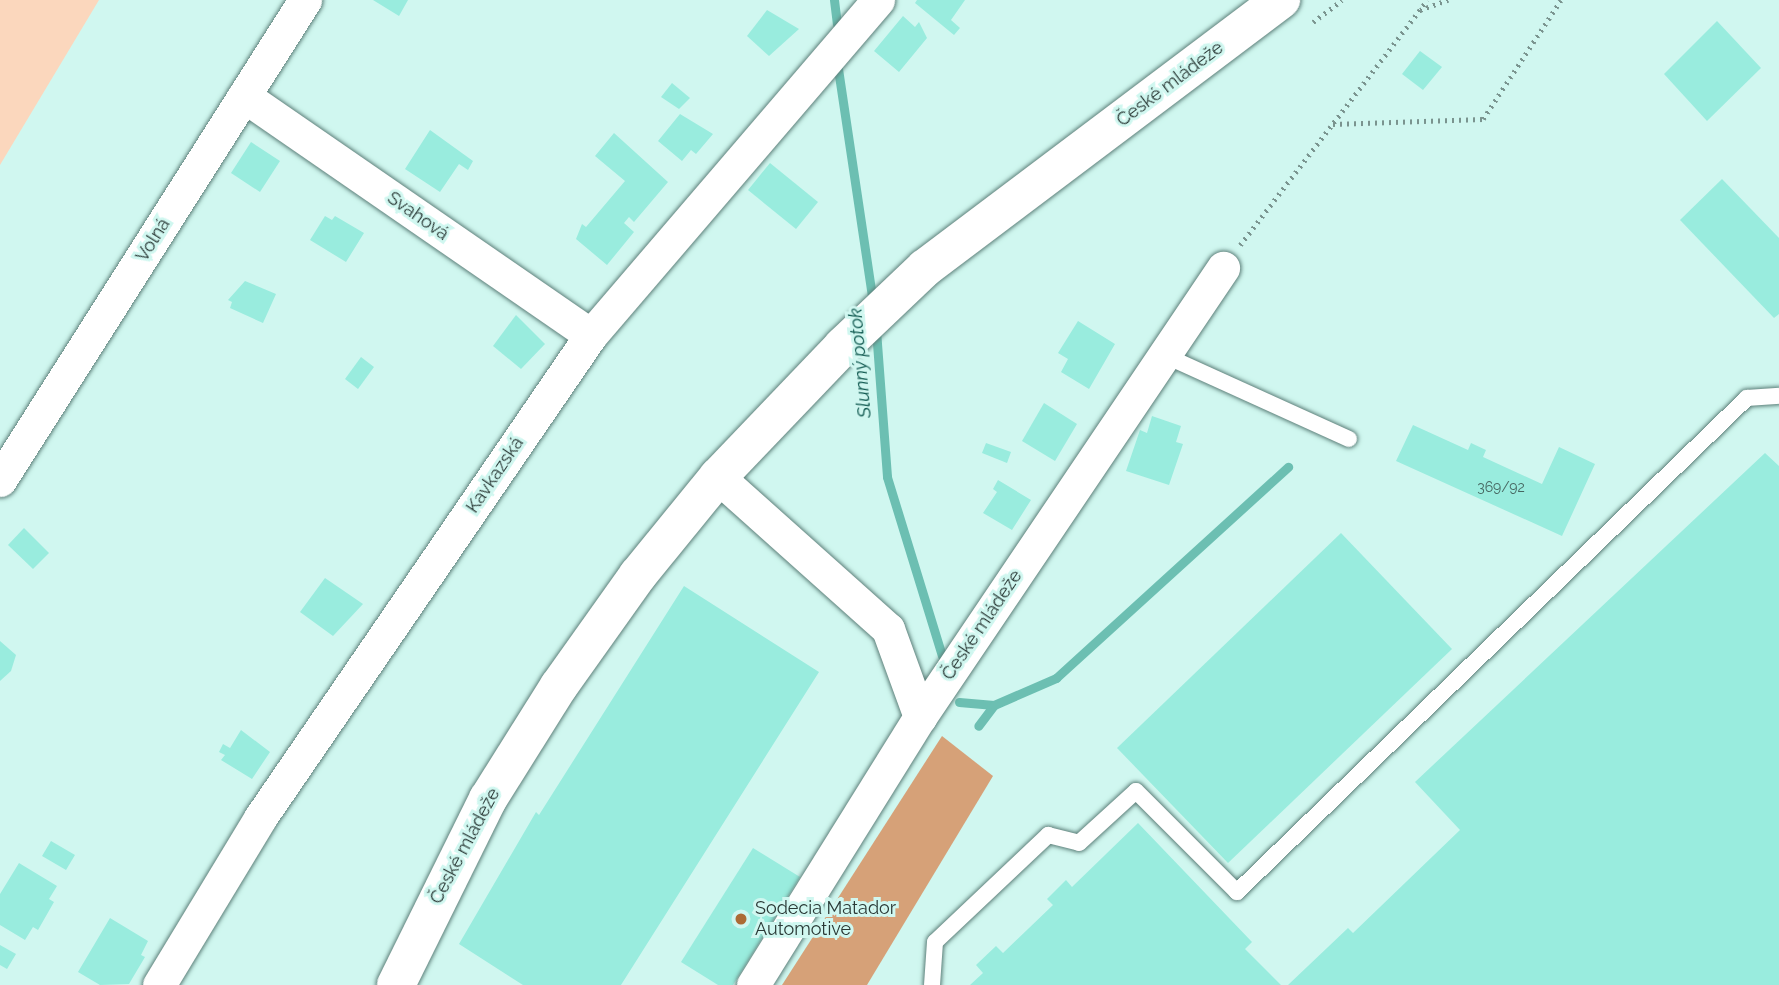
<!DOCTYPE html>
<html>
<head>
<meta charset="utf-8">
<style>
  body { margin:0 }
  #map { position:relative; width:1779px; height:985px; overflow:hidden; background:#d0f7f0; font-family:Raleway,sans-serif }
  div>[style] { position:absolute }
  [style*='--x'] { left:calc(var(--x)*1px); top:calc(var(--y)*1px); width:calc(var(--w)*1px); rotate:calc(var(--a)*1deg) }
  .green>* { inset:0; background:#fbd7bd }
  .forest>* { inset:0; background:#d6a178 }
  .stream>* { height:9px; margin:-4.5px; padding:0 4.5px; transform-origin:4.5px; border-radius:4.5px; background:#6cbfb2 }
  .building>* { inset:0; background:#99ecde }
  .path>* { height:4.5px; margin-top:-2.25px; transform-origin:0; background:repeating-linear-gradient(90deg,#7a948f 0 2px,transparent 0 7px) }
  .roads { filter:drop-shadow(0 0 2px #5d807a) drop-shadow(0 0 2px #5d807a) }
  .service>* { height:16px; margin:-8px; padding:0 8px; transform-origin:8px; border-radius:8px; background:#fff }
  .minor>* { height:33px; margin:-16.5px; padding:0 16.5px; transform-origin:16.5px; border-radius:16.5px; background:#fff }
  .tertiary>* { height:38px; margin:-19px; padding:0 19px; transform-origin:19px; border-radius:19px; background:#fff }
  .dots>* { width:19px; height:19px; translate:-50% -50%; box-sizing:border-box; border:4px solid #d0f7f0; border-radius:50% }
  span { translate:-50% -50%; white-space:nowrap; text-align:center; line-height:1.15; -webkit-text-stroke:6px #d0f7f0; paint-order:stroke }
  .number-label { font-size:14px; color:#466660 }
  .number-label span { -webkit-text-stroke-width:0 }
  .street-label { font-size:18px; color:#2a3936 }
  .poi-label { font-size:18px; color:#2a3936 }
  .left { translate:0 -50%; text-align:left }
  .water-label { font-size:19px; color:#0d564d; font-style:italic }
</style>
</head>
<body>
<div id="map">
  <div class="green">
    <i style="clip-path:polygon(0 0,99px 0,0 165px)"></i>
  </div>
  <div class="forest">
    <i style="clip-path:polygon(942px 736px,993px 776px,867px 985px,782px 985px)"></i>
  </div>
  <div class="stream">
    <i style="--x:834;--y:0;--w:24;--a:83"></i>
    <i style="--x:837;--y:62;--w:243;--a:81.5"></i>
    <i style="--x:876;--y:330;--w:147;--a:85.7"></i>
    <i style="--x:887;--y:477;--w:187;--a:72.9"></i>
    <i style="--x:959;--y:702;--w:35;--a:5"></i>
    <i style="--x:994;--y:705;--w:26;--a:127"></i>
    <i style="--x:994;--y:705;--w:68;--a:-23.5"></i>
    <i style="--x:1056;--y:678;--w:314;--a:-42.3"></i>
  </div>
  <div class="building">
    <i style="clip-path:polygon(373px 0,408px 0,399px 16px)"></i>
    <i style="clip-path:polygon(917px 0,965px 0,951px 20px,960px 28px,954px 35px,915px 3px)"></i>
    <i style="clip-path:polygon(767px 10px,799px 29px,769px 56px,747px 36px)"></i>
    <i style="clip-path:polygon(903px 16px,915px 27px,919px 22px,927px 38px,899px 72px,874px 51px)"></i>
    <i style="clip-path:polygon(1717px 21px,1761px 68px,1707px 121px,1664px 74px)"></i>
    <i style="clip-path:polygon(1420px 51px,1442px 67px,1423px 90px,1402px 74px)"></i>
    <i style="clip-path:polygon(672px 83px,690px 98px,679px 109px,661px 97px)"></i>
    <i style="clip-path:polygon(680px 114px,713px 134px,696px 154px,691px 150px,682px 161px,658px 141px)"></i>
    <i style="clip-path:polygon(430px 130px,473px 161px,468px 170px,459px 164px,440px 192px,405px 169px)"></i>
    <i style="clip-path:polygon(614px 133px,668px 182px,634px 222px,629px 217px,624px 223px,634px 232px,607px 265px,576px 239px,582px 224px,586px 227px,625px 181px,595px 156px)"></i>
    <i style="clip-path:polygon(251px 142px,280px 161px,260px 192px,231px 173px)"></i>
    <i style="clip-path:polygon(770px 163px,818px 202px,796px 229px,748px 190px)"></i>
    <i style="clip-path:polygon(1722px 179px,1779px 238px,1779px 314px,1774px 318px,1680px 220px)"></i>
    <i style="clip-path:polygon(325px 216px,332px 220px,335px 216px,364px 233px,346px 262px,310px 240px)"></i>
    <i style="clip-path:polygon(245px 281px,276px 294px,263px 323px,230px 308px,232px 302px,228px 300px)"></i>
    <i style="clip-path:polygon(516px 315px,545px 344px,521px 369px,493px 346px)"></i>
    <i style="clip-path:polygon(1078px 321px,1115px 344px,1089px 389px,1061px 372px,1068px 359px,1058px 353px)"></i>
    <i style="clip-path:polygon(361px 357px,374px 367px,358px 389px,345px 379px)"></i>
    <i style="clip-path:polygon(1044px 403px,1077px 424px,1055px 461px,1022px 441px)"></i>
    <i style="clip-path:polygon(1152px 416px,1181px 426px,1176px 442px,1183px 444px,1169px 485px,1126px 471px,1140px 430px,1147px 433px)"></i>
    <i style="clip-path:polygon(1413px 425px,1468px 450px,1471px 443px,1486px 450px,1483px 457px,1542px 484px,1559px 447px,1595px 464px,1562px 536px,1396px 461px)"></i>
    <i style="clip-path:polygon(986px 443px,1011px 452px,1007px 463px,982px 453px)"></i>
    <i style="clip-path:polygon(1765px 453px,1779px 466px,1779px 985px,1288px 985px,1348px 928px,1353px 933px,1460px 830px,1415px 782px)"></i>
    <i style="clip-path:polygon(998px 480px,1031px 500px,1012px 530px,983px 513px,997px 492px,993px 489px)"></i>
    <i style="clip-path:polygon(24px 528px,49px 553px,33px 569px,8px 545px)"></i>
    <i style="clip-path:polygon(1341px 533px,1452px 649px,1228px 863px,1117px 748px)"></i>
    <i style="clip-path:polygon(325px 578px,363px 604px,333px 636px,300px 612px)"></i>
    <i style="clip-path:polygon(684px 586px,819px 672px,621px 985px,523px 985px,459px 944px,536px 812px,539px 815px)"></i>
    <i style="clip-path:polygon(0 641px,16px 655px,11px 671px,0 681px)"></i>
    <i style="clip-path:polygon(241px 730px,270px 752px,252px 779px,221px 760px,225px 755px,219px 752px,223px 744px,230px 748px)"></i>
    <i style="clip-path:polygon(1138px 823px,1252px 942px,1245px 949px,1281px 985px,970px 985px,983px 973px,976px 965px,996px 946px,1003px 953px,1053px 905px,1047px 899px,1066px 880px,1072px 887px)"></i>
    <i style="clip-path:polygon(51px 841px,75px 855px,66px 870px,42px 856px)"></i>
    <i style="clip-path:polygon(753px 848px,800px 877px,733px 985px,718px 985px,681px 962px)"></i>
    <i style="clip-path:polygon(19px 863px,57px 886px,49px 899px,54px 902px,38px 930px,33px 927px,25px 940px,0 925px,0 894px)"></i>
    <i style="clip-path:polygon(110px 918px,148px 941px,141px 955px,145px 957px,129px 984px,100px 985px,78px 972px)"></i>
    <i style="clip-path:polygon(0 945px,16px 954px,7px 969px,0 965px)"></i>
  </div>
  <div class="path">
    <i style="--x:1420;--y:10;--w:30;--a:-20"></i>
    <i style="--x:1313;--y:22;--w:36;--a:-37"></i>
    <i style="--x:1333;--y:124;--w:150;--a:-1.9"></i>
    <i style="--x:1483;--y:119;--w:142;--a:-56.8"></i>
    <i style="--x:1240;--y:245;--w:308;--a:-52.6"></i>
  </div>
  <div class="roads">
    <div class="service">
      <i style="--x:1164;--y:355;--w:203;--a:24.4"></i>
      <i style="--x:932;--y:985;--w:43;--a:-86"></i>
      <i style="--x:935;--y:942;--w:156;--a:-43.4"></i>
      <i style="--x:1048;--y:835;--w:32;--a:14"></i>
      <i style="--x:1079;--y:843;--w:77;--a:-42.4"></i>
      <i style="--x:1136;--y:791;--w:143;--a:45"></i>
      <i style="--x:1237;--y:892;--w:710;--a:-44.09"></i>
      <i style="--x:1747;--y:398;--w:32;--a:-4"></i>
    </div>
    <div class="minor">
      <i style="--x:244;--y:96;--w:421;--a:34.6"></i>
      <i style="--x:718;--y:477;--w:228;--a:41.8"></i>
      <i style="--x:888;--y:629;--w:94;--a:70"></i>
      <i style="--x:920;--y:717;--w:542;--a:-55.99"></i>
      <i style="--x:0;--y:480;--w:569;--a:-57.57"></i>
      <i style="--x:159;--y:985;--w:195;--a:-58.8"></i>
      <i style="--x:260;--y:818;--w:586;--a:-55.58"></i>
      <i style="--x:591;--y:335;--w:441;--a:-49.4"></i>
      <i style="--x:753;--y:985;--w:316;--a:-58.1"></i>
    </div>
    <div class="tertiary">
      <i style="--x:396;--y:985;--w:208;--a:-63.7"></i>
      <i style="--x:488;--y:799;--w:133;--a:-57.9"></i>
      <i style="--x:559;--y:686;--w:136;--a:-54.6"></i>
      <i style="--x:638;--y:575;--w:127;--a:-50.8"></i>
      <i style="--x:718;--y:477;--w:181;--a:-46.3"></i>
      <i style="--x:843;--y:346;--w:113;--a:-43.6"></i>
      <i style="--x:925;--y:268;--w:446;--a:-37"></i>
    </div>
  </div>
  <div class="dots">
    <i style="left:741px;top:919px;background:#ac6b35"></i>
  </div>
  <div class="number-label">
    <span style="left:1501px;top:487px">369/92</span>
  </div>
  <div class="street-label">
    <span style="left:1170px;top:84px;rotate:-37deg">České mládeže</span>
    <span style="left:418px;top:216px;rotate:35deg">Svahová</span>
    <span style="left:153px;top:240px;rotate:-58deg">Volná</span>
    <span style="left:495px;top:475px;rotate:-56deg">Kavkazská</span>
    <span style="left:982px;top:625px;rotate:-56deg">České mládeže</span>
    <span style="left:465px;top:846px;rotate:-62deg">České mládeže</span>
  </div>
  <div class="poi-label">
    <span class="left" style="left:755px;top:919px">Sodecia Matador<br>Automotive</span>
  </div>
  <div class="water-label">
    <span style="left:860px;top:363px;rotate:-95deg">Slunný potok</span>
  </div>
</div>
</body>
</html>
